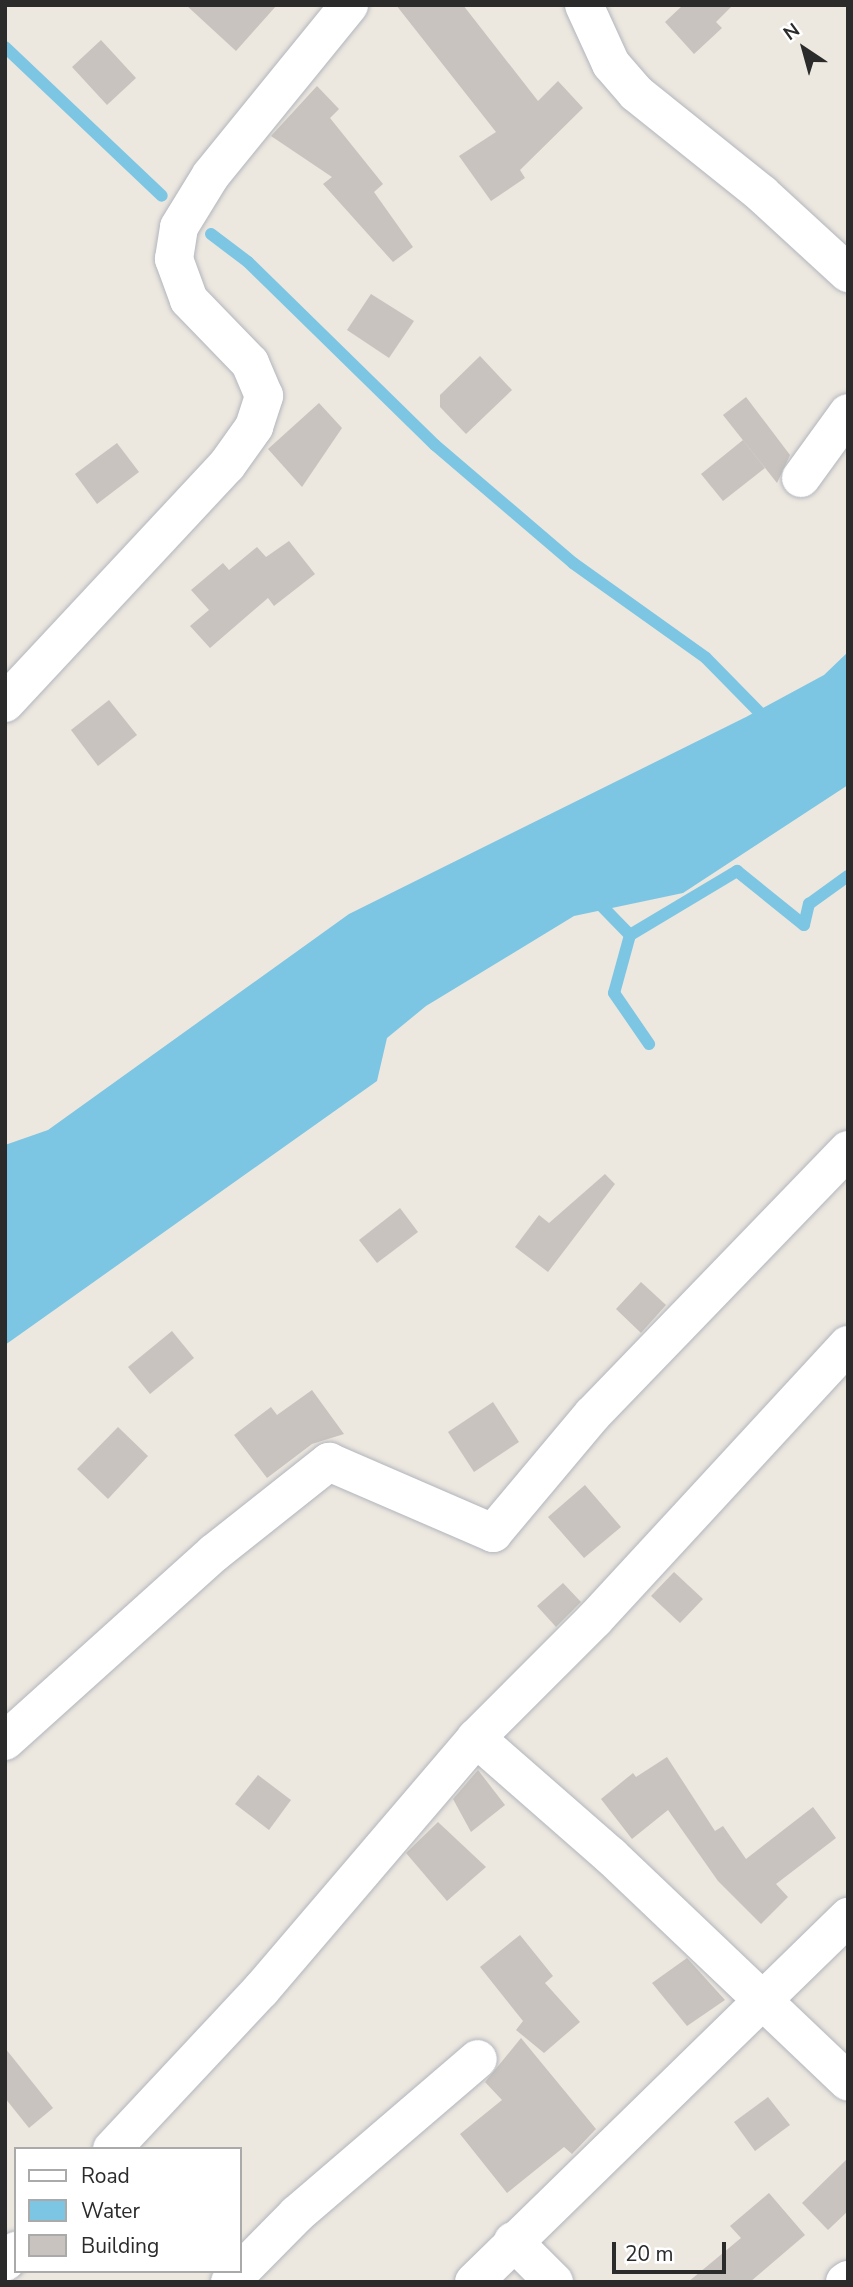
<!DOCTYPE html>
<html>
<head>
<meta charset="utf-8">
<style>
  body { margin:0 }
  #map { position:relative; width:853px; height:2287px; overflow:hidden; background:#ece7df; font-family:"Nunito Sans",sans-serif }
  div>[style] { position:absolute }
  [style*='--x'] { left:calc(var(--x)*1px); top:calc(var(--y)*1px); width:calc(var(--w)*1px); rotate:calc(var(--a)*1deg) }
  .water>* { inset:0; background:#7cc6e4 }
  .stream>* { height:12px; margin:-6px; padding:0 6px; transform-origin:6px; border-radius:6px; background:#7cc6e4 }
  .building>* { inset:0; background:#c8c3be }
  .roads { filter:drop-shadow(0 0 2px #b2b5bd) drop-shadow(0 0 2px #b2b5bd) }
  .street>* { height:38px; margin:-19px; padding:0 19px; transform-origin:19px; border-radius:19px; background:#fff }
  span { translate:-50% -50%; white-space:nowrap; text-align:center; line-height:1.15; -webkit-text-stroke:5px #fff; paint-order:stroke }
  .frame { position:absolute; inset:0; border:7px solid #2b2b2b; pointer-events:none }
  .legend { position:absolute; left:14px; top:2147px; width:228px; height:126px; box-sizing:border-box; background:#fff; border:2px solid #aaa; margin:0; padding:9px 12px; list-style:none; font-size:21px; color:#2b2b2b }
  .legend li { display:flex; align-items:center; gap:14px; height:35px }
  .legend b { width:35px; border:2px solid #aaa }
  .north { position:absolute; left:769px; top:14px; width:70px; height:70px; -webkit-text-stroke:5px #fff; paint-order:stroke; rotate:324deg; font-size:19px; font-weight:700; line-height:28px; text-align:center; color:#2b2b2b }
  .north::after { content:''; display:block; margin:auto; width:24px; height:32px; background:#2b2b2b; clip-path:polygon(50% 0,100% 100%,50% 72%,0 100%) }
  .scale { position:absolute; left:612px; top:2242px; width:114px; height:32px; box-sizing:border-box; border:4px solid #2b2b2b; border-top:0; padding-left:9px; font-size:21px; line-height:24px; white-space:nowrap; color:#2b2b2b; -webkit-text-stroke:5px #fff; paint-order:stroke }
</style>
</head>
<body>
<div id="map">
  <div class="water">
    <i style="clip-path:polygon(848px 652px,848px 785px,683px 893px,574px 916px,426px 1006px,387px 1038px,377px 1081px,5px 1345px,5px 1145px,48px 1130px,349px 914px,746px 717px,824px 675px)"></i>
  </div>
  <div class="stream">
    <i style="--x:5;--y:47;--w:216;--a:43.5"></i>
    <i style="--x:211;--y:234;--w:46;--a:37.1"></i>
    <i style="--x:248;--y:262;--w:262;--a:44.4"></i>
    <i style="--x:435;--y:445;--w:182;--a:40.5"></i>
    <i style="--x:573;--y:563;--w:163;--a:35.5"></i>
    <i style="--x:706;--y:658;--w:88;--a:45.5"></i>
    <i style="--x:593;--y:897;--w:53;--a:45.8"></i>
    <i style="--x:630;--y:935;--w:60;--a:105.4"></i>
    <i style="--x:614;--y:993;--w:62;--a:55.5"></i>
    <i style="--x:630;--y:935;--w:125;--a:-30.9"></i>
    <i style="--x:737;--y:871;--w:86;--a:38.9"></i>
    <i style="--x:804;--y:925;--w:22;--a:-77"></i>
    <i style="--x:809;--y:904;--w:48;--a:-35.7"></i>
  </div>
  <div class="building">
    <i style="clip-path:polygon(186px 5px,277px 5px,236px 51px)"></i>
    <i style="clip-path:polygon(396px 5px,463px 5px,538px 101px,558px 81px,583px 108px,520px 170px,525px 178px,491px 201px,459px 156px,496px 132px)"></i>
    <i style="clip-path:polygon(683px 5px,733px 5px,716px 22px,722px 28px,694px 54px,665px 22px)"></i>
    <i style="clip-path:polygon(101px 40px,136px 78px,107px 105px,72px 67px)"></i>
    <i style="clip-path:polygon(317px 86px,339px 109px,330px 118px,383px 184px,374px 192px,413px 247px,393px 262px,323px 184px,332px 177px,271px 136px)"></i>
    <i style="clip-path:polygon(371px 294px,414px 321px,389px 358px,347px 330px)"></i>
    <i style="clip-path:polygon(480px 356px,512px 390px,466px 434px,440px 407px,440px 395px)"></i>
    <i style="clip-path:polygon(746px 397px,790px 455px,777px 483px,723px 415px)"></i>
    <i style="clip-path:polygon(319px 403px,342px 428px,302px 487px,268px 449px)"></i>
    <i style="clip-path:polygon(743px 440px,765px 468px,723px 501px,701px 474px)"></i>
    <i style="clip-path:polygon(117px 443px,139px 472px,97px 504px,75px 474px)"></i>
    <i style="clip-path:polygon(289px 541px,315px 574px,274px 606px,268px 598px,210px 648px,190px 626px,209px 610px,191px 590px,223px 563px,229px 570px,257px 547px,266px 557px)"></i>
    <i style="clip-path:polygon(109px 700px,137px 735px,98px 766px,71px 730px)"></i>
    <i style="clip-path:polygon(605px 1174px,615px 1184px,548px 1272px,515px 1247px,539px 1215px,549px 1223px)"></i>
    <i style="clip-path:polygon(400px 1208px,418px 1232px,377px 1263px,359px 1240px)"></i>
    <i style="clip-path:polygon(641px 1282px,666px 1305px,641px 1333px,616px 1309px)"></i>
    <i style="clip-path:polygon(172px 1331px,194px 1358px,150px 1394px,128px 1367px)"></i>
    <i style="clip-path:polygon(312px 1390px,344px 1434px,312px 1444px,267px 1478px,234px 1435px,271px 1407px,277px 1415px)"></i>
    <i style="clip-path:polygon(493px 1402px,519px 1442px,474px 1472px,448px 1432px)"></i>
    <i style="clip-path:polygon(118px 1427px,148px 1456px,108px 1499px,77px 1469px)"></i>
    <i style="clip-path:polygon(585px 1485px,621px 1527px,584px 1558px,548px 1517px)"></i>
    <i style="clip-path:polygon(674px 1572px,703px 1599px,680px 1623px,651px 1596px)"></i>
    <i style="clip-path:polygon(563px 1583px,581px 1602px,556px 1627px,537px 1606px)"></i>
    <i style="clip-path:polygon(667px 1757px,715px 1831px,723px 1826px,746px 1859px,813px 1807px,836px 1838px,776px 1884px,788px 1897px,761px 1924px,718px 1881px,668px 1810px,632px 1839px,601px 1799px,633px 1773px,636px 1777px)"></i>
    <i style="clip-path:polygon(478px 1770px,505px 1805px,471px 1832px,453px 1799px)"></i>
    <i style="clip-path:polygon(258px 1775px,291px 1800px,269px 1830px,235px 1804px)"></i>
    <i style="clip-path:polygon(438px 1822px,486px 1867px,447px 1901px,406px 1853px)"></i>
    <i style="clip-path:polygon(520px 1935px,553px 1976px,545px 1983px,580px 2022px,544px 2053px,516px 2030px,523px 2021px,480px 1967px)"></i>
    <i style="clip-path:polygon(687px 1958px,725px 2000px,687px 2026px,652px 1983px)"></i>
    <i style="clip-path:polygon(521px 2038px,596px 2129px,572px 2154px,564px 2147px,507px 2193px,460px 2134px,502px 2100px,485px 2082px)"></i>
    <i style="clip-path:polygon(5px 2048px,53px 2108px,29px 2128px,5px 2098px)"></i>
    <i style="clip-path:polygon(768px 2097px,790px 2125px,755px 2151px,734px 2122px)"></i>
    <i style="clip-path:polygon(848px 2158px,848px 2211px,828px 2230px,802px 2203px)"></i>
    <i style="clip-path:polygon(769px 2193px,805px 2235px,750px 2282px,688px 2282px,741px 2238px,730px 2226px)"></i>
  </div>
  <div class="roads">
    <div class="street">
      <i style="--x:584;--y:5;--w:65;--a:65.4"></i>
      <i style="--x:611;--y:64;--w:38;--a:49"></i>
      <i style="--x:636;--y:93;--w:161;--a:38.7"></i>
      <i style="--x:762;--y:194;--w:117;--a:42.6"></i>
      <i style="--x:801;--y:478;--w:80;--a:-54.1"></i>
      <i style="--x:5;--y:703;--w:325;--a:-47"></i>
      <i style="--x:227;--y:465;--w:47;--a:-54.6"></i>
      <i style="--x:254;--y:427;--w:33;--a:-72"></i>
      <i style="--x:264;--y:396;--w:36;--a:-113"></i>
      <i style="--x:250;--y:363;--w:88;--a:-134.1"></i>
      <i style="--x:189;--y:300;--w:44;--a:-110.1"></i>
      <i style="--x:174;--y:259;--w:32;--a:-81"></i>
      <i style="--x:179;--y:227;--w:61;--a:-58.4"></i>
      <i style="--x:211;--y:175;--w:219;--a:-50.9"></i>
      <i style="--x:476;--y:1738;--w:179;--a:41.2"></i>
      <i style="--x:611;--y:1856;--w:327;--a:43.6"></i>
      <i style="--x:5;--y:1741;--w:281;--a:-42"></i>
      <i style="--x:214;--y:1553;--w:147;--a:-38.4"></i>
      <i style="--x:329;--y:1462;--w:179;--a:23.4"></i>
      <i style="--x:493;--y:1533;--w:155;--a:-50"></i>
      <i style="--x:593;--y:1414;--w:367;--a:-46"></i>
      <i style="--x:112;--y:2149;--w:218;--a:-46.9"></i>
      <i style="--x:261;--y:1990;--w:331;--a:-49.5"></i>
      <i style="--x:476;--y:1738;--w:168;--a:-45"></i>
      <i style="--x:595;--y:1619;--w:373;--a:-47.3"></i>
      <i style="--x:513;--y:2241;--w:58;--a:45"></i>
      <i style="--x:5;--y:2262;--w:16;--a:-45"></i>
      <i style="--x:230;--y:2282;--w:95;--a:-45.4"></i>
      <i style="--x:297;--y:2214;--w:238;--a:-40.6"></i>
      <i style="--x:474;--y:2282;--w:523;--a:-44.3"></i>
      <i style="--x:845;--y:2282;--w:4;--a:-34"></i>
    </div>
  </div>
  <div class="frame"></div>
  <ul class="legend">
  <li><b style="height:9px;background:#fff"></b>Road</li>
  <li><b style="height:19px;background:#7cc6e4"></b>Water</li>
  <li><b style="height:19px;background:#c8c3be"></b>Building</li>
  </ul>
  <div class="north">N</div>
  <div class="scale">20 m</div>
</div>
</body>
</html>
